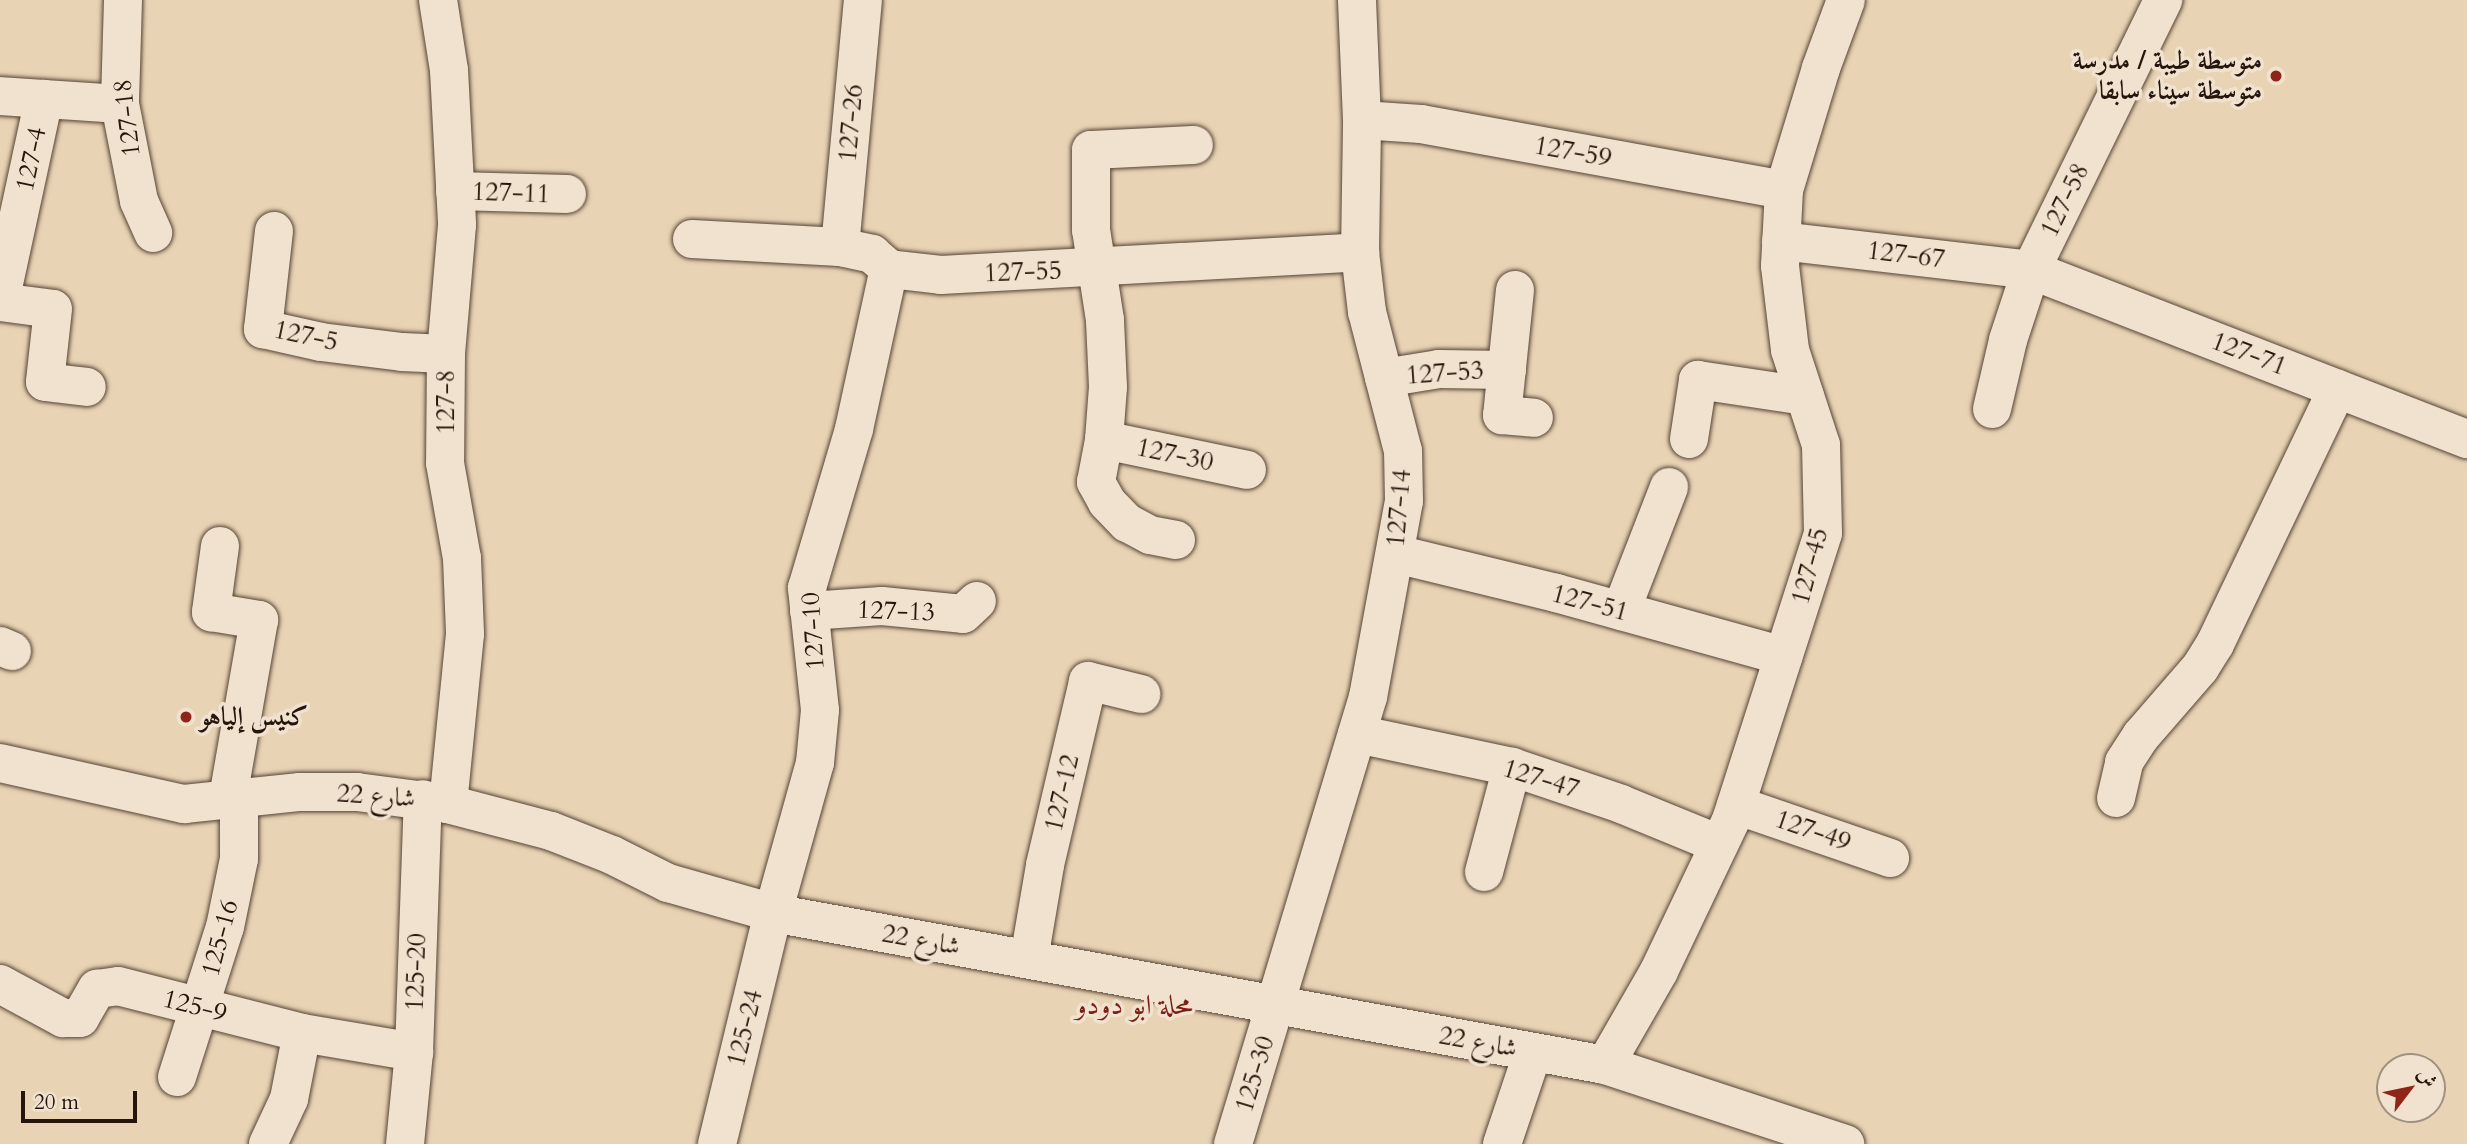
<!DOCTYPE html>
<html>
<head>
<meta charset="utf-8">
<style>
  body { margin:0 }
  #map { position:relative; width:2467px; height:1144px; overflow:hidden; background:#e8d3b4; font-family:Cardo,Amiri,serif }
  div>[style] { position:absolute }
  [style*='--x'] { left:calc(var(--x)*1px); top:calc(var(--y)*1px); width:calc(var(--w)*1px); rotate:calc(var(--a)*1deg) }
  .roads { filter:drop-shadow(0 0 2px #564436) drop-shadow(0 0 2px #564436) }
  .minor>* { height:38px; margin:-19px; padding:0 19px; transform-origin:19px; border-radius:19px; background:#f0e2ce }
  .dots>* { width:19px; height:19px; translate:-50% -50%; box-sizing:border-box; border:4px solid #f0e2ce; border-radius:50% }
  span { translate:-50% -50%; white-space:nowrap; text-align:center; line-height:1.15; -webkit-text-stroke:7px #f0e2ce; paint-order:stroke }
  .poi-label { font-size:26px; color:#26150c; font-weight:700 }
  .right { translate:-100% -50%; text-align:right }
  .left { translate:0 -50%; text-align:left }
  .street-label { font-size:26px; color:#26150c }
  .neighbourhood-label { font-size:28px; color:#7a1f14 }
  .north { position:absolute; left:2376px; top:1053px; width:70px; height:70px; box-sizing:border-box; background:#f0e2ce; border:2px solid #9f9080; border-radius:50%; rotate:58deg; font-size:19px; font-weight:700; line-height:28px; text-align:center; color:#26150c }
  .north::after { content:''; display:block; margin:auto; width:24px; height:32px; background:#8f2418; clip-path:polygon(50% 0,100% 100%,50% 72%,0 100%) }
  .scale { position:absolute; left:21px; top:1091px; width:116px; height:32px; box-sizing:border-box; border:4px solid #26150c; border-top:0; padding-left:9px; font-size:21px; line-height:24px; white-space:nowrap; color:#26150c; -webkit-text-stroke:5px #f0e2ce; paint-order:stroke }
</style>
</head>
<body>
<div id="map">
  <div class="roads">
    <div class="minor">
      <i style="--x:123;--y:0;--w:104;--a:91.7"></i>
      <i style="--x:120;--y:104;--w:99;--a:78.9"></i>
      <i style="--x:139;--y:201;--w:35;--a:66"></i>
      <i style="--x:438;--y:0;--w:71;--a:81.1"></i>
      <i style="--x:449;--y:70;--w:155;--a:87"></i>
      <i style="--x:457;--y:225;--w:129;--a:94.9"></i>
      <i style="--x:446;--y:354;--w:109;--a:90.5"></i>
      <i style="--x:445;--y:463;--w:97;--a:79.9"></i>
      <i style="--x:462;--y:558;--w:76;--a:87.7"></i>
      <i style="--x:465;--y:634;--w:171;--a:95.7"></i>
      <i style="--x:0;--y:96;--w:120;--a:3.8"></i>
      <i style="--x:1362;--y:120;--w:59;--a:3.9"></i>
      <i style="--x:1421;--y:124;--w:369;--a:10.3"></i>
      <i style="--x:455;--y:191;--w:112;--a:1.5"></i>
      <i style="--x:274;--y:231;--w:99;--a:96.4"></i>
      <i style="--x:263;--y:329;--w:59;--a:12.6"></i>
      <i style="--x:321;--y:342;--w:82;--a:7"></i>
      <i style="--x:402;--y:352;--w:44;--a:2.6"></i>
      <i style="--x:692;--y:239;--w:148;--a:3.1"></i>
      <i style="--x:840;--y:247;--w:33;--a:12"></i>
      <i style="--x:872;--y:254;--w:23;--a:41"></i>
      <i style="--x:889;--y:269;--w:52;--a:6.6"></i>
      <i style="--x:941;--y:275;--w:420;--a:-3.1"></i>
      <i style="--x:1781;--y:241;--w:252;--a:6.6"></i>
      <i style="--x:2031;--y:270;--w:468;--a:21.2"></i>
      <i style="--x:840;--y:247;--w:248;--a:-84.7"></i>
      <i style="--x:1515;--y:290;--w:126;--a:95.9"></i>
      <i style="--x:1502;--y:415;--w:32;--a:5"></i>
      <i style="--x:0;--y:302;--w:208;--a:-77.8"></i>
      <i style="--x:0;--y:302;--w:53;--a:7.5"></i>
      <i style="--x:53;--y:309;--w:73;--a:96.3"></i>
      <i style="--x:45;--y:382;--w:42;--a:6.8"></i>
      <i style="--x:1384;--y:378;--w:56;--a:-9.3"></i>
      <i style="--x:1439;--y:369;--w:68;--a:0.8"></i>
      <i style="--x:1992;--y:409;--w:71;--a:-76.9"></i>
      <i style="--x:2008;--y:340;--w:74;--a:-71.8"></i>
      <i style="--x:2031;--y:270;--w:301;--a:-63.9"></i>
      <i style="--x:1689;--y:439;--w:60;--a:-81.3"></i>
      <i style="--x:1698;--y:380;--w:108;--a:8.5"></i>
      <i style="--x:1104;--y:440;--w:146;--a:11.8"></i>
      <i style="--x:1176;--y:540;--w:26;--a:-169"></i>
      <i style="--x:1150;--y:535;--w:26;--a:-152"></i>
      <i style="--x:1127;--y:523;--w:29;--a:-134"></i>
      <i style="--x:1107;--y:502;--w:23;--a:-119"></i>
      <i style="--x:1096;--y:482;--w:43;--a:-79.2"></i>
      <i style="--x:1104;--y:440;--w:53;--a:-85.7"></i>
      <i style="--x:1108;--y:387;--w:67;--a:-92.6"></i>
      <i style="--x:1105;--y:320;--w:91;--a:-98.8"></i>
      <i style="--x:1091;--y:230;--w:80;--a:-90"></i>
      <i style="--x:1091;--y:150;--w:103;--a:-2.8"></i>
      <i style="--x:220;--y:546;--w:67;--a:97.8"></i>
      <i style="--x:211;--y:612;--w:49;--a:9.5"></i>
      <i style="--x:259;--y:620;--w:181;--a:99.9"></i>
      <i style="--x:1396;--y:554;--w:165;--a:13.7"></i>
      <i style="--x:1556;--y:593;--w:236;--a:15.5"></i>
      <i style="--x:809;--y:611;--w:73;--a:-3.9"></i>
      <i style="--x:882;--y:606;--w:81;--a:5.6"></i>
      <i style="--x:963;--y:614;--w:19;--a:-43"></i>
      <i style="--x:1621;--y:611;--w:133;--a:-68.8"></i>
      <i style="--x:0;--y:646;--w:13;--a:23"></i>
      <i style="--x:1357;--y:734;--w:158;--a:12"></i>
      <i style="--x:1512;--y:767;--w:115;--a:18.7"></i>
      <i style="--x:1621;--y:804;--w:106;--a:22.2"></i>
      <i style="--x:0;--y:763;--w:189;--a:12.6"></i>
      <i style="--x:184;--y:804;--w:117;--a:-5.9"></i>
      <i style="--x:300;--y:792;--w:57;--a:0"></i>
      <i style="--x:357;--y:792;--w:92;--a:7.5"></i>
      <i style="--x:448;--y:804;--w:106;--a:14.7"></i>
      <i style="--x:551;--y:831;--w:66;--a:21.5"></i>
      <i style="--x:612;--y:855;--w:63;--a:26.6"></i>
      <i style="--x:668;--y:883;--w:109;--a:15.9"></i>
      <i style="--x:773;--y:913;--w:846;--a:10.35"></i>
      <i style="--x:1605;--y:1065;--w:253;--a:18.2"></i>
      <i style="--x:2116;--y:798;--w:37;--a:-77"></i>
      <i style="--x:2124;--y:762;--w:31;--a:-57"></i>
      <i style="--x:2141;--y:736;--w:90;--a:-49.1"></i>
      <i style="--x:2200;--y:668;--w:28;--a:-58"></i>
      <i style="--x:2215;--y:644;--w:283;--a:-64.4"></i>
      <i style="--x:1736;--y:805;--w:163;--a:19"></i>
      <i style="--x:1484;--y:872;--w:109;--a:-75.1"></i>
      <i style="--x:1029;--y:959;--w:95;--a:-80.3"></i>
      <i style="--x:1045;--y:865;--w:189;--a:-76.8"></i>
      <i style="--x:1088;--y:681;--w:55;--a:13.8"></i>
      <i style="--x:0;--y:984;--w:72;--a:28.4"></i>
      <i style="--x:63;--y:1018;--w:17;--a:0"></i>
      <i style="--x:80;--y:1018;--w:34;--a:-60"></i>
      <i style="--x:97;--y:989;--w:21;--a:-8"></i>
      <i style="--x:118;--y:986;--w:190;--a:14.3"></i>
      <i style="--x:302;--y:1033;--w:114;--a:9.6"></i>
      <i style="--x:1605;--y:1065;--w:108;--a:-60.1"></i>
      <i style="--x:1659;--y:971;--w:167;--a:-64.5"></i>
      <i style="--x:1731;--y:820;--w:301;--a:-72.2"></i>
      <i style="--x:1823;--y:533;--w:88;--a:-91.3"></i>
      <i style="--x:1821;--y:445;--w:100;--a:-108.1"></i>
      <i style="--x:1790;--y:350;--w:85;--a:-96.8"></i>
      <i style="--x:1780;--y:266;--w:76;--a:-87"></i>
      <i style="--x:1784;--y:190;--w:127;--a:-73.1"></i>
      <i style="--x:1821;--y:68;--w:72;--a:-69.8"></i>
      <i style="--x:177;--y:1077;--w:157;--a:-72.3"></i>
      <i style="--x:225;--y:927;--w:69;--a:-78.4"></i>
      <i style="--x:239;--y:859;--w:63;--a:-90"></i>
      <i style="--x:268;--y:1144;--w:50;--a:-65"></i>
      <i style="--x:289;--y:1099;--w:67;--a:-78.9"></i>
      <i style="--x:405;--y:1144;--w:92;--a:-84.4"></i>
      <i style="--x:414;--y:1052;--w:253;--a:-88"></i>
      <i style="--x:717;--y:1144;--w:238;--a:-76.4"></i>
      <i style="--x:773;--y:913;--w:156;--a:-74.4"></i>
      <i style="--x:815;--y:763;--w:53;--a:-84.6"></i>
      <i style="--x:820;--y:710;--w:123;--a:-96.1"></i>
      <i style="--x:807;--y:588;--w:166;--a:-73.5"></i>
      <i style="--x:854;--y:429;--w:164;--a:-77.7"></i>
      <i style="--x:1233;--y:1144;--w:467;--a:-73.2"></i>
      <i style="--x:1368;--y:697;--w:199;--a:-79.6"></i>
      <i style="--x:1404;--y:501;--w:50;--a:-91.1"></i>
      <i style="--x:1403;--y:451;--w:144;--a:-104.5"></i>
      <i style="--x:1367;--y:312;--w:60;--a:-96.7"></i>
      <i style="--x:1360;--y:252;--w:132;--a:-89.1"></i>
      <i style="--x:1362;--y:120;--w:120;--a:-92.4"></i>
      <i style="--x:1502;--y:1144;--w:97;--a:-71.4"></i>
    </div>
  </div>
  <div class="dots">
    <i style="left:2276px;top:76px;background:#8f2418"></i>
    <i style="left:186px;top:717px;background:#8f2418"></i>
  </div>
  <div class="poi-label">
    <span class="right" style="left:2262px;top:76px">متوسطة طيبة / مدرسة<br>متوسطة سيناء سابقا</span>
    <span class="left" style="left:200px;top:717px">كنيس إلياهو</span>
  </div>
  <div class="street-label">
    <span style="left:127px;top:118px;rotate:-97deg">127-18</span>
    <span style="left:851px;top:123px;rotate:-85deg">127-26</span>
    <span style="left:1573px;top:152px;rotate:10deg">127-59</span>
    <span style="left:31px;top:159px;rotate:-78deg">127-4</span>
    <span style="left:511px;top:193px;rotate:2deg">127-11</span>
    <span style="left:2065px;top:200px;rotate:-64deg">127-58</span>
    <span style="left:1906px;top:255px;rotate:7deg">127-67</span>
    <span style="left:1023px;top:272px;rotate:-2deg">127-55</span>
    <span style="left:306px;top:336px;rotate:12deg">127-5</span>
    <span style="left:2249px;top:354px;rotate:21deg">127-71</span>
    <span style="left:1445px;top:373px;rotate:-4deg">127-53</span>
    <span style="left:446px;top:402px;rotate:-90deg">127-8</span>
    <span style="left:1175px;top:455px;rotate:12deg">127-30</span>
    <span style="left:1399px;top:508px;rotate:-85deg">127-14</span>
    <span style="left:1810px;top:566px;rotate:-75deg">127-45</span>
    <span style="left:1590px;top:603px;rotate:15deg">127-51</span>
    <span style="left:896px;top:611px;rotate:2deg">127-13</span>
    <span style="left:813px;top:631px;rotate:-94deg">127-10</span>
    <span style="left:1541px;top:779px;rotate:17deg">127-47</span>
    <span style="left:1062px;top:793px;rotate:-77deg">127-12</span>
    <span style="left:376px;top:796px;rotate:4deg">شارع 22</span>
    <span style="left:1813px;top:831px;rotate:19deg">127-49</span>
    <span style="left:220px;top:938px;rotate:-75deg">125-16</span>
    <span style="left:921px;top:940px;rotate:10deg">شارع 22</span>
    <span style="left:416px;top:972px;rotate:-88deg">125-20</span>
    <span style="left:195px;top:1006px;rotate:14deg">125-9</span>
    <span style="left:745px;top:1028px;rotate:-76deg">125-24</span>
    <span style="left:1478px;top:1042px;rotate:10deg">شارع 22</span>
    <span style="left:1255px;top:1074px;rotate:-73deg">125-30</span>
  </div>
  <div class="neighbourhood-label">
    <span style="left:1134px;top:1005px">محلة ابو دودو</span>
  </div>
  <div class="north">ش</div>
  <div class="scale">20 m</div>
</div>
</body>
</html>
